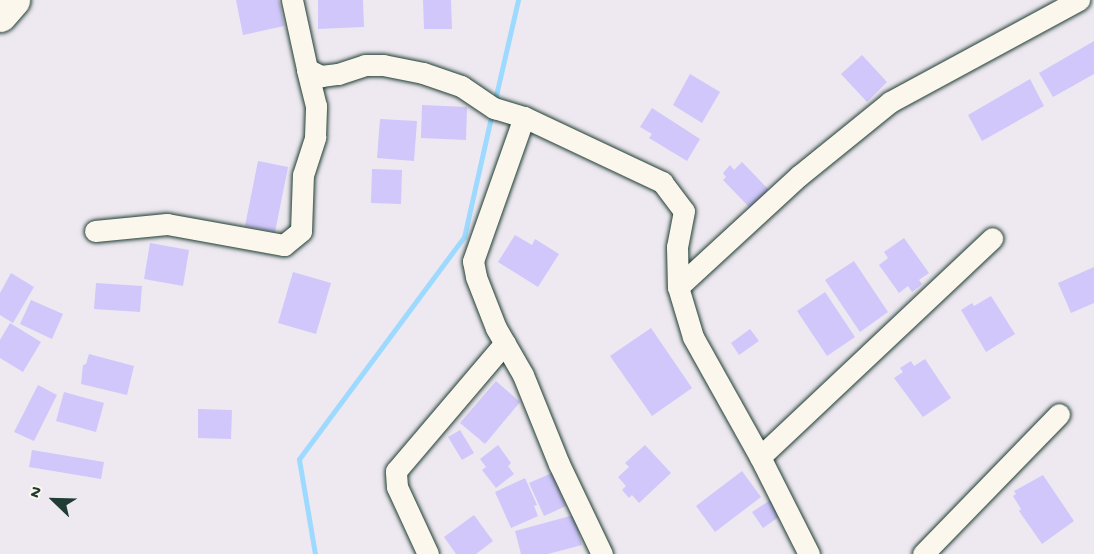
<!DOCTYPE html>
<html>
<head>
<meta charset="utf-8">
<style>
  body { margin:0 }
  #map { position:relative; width:1094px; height:554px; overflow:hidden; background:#eee9f0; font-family:"Gochi Hand",sans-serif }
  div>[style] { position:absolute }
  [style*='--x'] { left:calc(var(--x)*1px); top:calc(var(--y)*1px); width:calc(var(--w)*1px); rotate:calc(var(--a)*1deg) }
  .stream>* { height:5px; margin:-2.5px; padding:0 2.5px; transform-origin:2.5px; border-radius:2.5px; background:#9edaff }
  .building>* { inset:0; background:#d1c7fa }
  .roads { filter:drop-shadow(0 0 2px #1f3d34) drop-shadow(0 0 2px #1f3d34) }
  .street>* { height:21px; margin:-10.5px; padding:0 10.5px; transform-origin:10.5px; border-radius:10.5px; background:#fbf7ec }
  .highway>* { height:33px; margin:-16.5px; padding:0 16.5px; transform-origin:16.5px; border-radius:16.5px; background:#fbf7ec }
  span { translate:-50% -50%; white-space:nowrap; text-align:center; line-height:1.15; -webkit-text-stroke:4.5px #fbf7ec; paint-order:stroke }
  .north { position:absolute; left:24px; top:470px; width:60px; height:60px; -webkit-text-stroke:4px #fbf7ec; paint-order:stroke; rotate:293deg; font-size:16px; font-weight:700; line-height:24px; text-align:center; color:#1f3d34 }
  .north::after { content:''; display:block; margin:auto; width:21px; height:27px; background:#1f3d34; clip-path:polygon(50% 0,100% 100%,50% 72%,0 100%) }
</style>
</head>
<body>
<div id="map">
  <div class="stream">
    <i style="--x:494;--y:104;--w:107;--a:-77"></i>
    <i style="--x:315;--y:554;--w:96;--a:-99.6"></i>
    <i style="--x:299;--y:459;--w:277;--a:-53.4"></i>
    <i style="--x:464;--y:237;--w:127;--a:-77.3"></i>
  </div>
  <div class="building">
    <i style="clip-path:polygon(236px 0,279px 0,284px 26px,243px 35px)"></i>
    <i style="clip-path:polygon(318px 0,363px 0,364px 27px,318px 29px)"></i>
    <i style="clip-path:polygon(423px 0,451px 0,452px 29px,424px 29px)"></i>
    <i style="clip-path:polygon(1094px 41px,1094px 74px,1053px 97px,1039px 73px)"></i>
    <i style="clip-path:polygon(862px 55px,887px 82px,867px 102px,841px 74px)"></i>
    <i style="clip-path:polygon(690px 74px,720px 92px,702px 123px,673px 105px)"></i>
    <i style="clip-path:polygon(1030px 79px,1044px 106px,982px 141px,968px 115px)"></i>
    <i style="clip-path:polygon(422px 105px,467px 107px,466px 140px,421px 138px)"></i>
    <i style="clip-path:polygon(652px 108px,700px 139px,687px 161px,649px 138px,652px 134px,640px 127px)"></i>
    <i style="clip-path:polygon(380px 119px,417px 121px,414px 161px,377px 158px)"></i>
    <i style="clip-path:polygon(258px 161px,288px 167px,275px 232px,245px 226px)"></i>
    <i style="clip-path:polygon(742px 162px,769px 190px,750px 208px,723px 180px,726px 177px,723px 173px,730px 165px,734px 170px)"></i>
    <i style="clip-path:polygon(372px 169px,402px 170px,401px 204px,371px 203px)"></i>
    <i style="clip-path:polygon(515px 235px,532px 245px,535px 239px,559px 254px,538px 287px,498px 262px)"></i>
    <i style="clip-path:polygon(904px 238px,929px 273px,919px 280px,922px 284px,912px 292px,908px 286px,899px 293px,879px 265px,888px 258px,884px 252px)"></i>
    <i style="clip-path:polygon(150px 243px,189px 250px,183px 286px,144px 279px)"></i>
    <i style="clip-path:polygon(854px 261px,888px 312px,860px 332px,825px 280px)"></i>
    <i style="clip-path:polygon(1094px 267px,1094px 303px,1071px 313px,1058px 283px)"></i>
    <i style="clip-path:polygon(293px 272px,331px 283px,316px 334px,278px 323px)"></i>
    <i style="clip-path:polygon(11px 273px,34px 287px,13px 323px,0 315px,0 293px)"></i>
    <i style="clip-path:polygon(96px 283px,142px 286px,140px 312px,94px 309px)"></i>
    <i style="clip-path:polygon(825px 292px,855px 337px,827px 356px,797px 311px)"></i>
    <i style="clip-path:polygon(991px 296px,1015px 334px,986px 352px,961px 310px,972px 303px,974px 306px)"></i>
    <i style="clip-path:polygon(31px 300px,63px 314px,52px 339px,20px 324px)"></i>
    <i style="clip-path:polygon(10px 323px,41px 342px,23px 372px,0 358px,0 340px)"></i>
    <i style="clip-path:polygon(651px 328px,692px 388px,652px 416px,610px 356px)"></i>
    <i style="clip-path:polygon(750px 329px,759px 341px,739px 355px,731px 343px)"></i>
    <i style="clip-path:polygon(89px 354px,134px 366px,127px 395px,81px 384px,83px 365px,86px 364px)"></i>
    <i style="clip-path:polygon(925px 359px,951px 398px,923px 417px,894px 378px,903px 372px,900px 368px,911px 361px,914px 366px)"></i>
    <i style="clip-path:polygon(496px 381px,520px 402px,485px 444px,460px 423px)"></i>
    <i style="clip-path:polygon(38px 385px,57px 395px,34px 441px,14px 432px)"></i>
    <i style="clip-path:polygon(64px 392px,104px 403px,96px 432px,56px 421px)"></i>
    <i style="clip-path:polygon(198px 409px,232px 410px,231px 439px,198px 438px)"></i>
    <i style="clip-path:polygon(460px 430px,474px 453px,462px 460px,448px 437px)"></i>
    <i style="clip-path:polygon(498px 445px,511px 463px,508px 466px,514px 474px,496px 488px,482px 470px,486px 467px,480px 459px)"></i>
    <i style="clip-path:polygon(645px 445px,671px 473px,639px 503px,632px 495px,629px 498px,622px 490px,626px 486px,618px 477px,629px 467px,625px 463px)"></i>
    <i style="clip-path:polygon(32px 450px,104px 462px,101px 479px,29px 467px)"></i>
    <i style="clip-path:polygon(742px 471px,761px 497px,715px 532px,696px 506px)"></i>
    <i style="clip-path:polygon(552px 473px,566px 506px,544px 516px,529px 483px)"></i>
    <i style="clip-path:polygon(1043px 475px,1074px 521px,1042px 544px,1019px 511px,1021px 509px,1013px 496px,1016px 494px,1014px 491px)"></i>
    <i style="clip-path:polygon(525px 478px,537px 505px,534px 506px,538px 516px,511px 528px,495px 492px)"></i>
    <i style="clip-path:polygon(772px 499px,783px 514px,763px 528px,752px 512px)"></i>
    <i style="clip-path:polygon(474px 515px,493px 541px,476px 554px,456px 554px,444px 537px)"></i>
    <i style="clip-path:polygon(574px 515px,582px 545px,548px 554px,521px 554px,515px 531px)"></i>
  </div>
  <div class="roads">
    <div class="street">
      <i style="--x:292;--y:0;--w:71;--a:77.7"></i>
      <i style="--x:307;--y:69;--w:16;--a:27"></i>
      <i style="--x:321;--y:76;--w:17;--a:-7"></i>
      <i style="--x:338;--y:74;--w:28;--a:-18"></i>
      <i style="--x:365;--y:65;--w:18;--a:0"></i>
      <i style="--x:383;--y:65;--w:41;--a:11.3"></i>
      <i style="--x:423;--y:73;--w:40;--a:18.9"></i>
      <i style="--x:461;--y:86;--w:40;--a:34"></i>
      <i style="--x:494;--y:108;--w:31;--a:17"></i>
      <i style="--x:524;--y:117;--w:153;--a:109.5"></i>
      <i style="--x:473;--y:261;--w:16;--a:79"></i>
      <i style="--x:476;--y:277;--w:55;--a:68.6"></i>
      <i style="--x:496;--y:328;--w:54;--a:60.1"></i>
      <i style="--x:523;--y:375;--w:96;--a:68"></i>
      <i style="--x:559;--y:464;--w:100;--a:64.5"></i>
      <i style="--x:524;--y:117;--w:153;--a:25.2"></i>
      <i style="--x:662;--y:182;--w:36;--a:53"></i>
      <i style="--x:684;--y:211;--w:37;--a:101"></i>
      <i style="--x:677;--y:247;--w:40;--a:88.6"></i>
      <i style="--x:678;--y:287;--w:52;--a:73.3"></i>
      <i style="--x:693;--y:337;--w:137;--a:60.8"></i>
      <i style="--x:760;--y:457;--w:109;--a:63.2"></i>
      <i style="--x:95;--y:231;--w:72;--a:-5.6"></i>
      <i style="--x:167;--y:224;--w:119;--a:10.2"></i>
      <i style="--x:284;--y:245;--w:22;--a:-39"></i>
      <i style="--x:301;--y:231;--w:56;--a:-88"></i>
      <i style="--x:303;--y:175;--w:40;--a:-72"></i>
      <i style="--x:315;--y:137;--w:31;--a:-88"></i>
      <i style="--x:316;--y:106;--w:38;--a:-104"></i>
      <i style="--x:678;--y:287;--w:166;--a:-42.6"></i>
      <i style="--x:800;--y:175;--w:116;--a:-39"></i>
      <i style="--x:890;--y:102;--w:215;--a:-28.4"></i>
      <i style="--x:760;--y:457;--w:319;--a:-43.3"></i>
      <i style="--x:428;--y:554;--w:74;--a:-114.8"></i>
      <i style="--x:397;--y:487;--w:16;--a:-94"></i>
      <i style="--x:396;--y:471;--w:168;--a:-49.6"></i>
      <i style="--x:923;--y:554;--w:195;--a:-45.8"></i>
    </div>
    <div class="highway">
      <i style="--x:0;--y:15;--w:20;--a:-49"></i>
    </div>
  </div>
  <div class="north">N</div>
</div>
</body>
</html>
